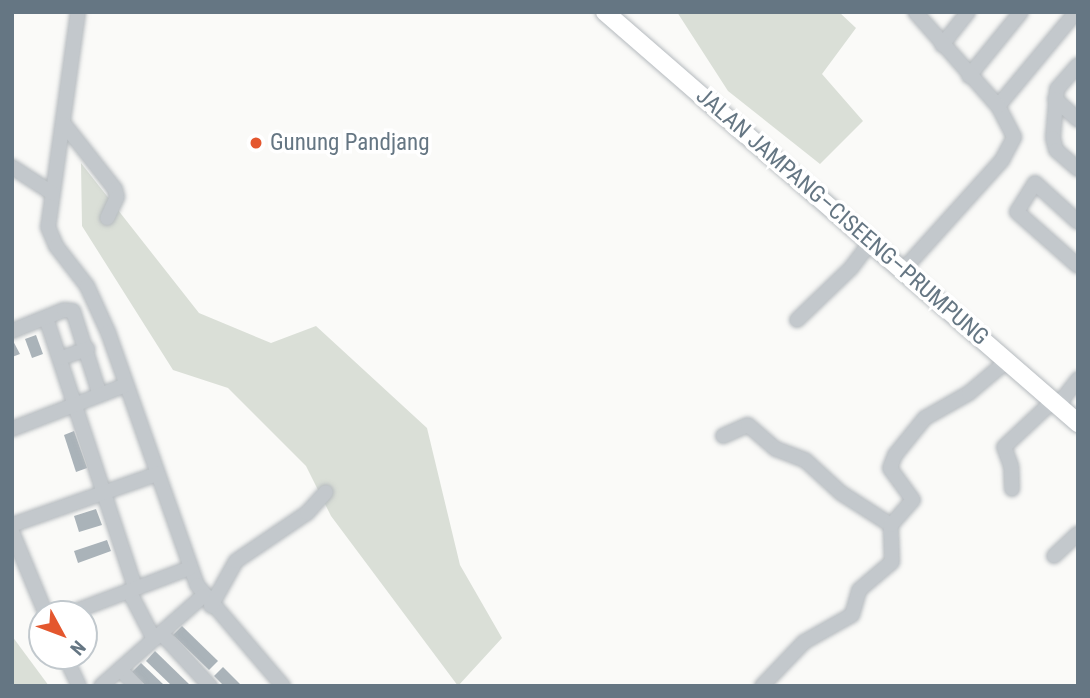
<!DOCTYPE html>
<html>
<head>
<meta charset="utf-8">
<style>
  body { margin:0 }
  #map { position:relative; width:1090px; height:698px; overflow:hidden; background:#fafaf8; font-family:"Roboto Condensed",sans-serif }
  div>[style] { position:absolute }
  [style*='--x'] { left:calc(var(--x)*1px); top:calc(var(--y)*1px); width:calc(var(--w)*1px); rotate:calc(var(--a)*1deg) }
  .green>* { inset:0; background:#dadfd7 }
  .building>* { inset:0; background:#aab3b9 }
  .roads { filter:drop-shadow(0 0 2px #b5babe) drop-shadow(0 0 2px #b5babe) }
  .minor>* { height:14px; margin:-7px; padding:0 7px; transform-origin:7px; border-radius:7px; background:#c3c8cc }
  .major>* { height:18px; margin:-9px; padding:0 9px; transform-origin:9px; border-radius:9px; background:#fff }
  .dots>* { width:19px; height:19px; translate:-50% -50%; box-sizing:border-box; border:4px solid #fff; border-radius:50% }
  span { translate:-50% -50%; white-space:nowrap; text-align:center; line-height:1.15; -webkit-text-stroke:7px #fff; paint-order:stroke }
  .poi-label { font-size:23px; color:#657683 }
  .left { translate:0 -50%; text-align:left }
  .street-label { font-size:23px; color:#657683 }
  .frame { position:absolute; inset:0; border:14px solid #657683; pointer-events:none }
  .north { position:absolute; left:28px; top:600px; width:70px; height:70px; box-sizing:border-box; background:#fff; border:2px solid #c1c8cd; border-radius:50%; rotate:131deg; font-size:19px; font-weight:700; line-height:28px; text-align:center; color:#657683 }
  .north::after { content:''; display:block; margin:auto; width:24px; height:32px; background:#e4572e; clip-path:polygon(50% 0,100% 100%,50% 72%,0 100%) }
</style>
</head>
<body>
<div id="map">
  <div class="green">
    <i style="clip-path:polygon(677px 12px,839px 12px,856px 28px,822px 74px,863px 121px,820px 164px,728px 91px)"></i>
    <i style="clip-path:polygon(81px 163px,199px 313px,271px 343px,316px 326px,427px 428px,460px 565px,502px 638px,458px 686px,331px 516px,306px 466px,228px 388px,173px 370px,82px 226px)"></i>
    <i style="clip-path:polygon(12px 636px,49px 686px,12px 686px)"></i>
  </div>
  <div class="building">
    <i style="clip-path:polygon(36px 335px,43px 354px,32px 358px,25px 339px)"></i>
    <i style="clip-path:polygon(12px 339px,20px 354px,12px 357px)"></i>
    <i style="clip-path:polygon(74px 431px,87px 468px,76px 472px,64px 435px)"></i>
    <i style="clip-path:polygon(96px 509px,102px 525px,79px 532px,74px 516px)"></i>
    <i style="clip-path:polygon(107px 540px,111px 551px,78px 563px,74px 551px)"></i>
    <i style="clip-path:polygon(182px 626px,218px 661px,209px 670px,173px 635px)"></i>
    <i style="clip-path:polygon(155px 651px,191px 686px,172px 686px,146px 661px)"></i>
    <i style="clip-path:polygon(141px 663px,165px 686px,146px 686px,132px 672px)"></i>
    <i style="clip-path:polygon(223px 667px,242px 686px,224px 686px,214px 676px)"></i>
  </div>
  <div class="roads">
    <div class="minor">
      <i style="--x:78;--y:12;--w:217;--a:97.9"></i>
      <i style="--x:48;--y:227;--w:21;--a:67"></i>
      <i style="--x:56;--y:246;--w:51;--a:52.2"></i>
      <i style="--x:87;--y:286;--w:51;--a:65.5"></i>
      <i style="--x:108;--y:332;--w:268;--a:70.6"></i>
      <i style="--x:197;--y:585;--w:133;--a:49.6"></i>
      <i style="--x:942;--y:45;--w:42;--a:-51.8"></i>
      <i style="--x:1078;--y:65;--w:32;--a:131"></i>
      <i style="--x:1057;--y:89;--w:49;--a:94.7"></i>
      <i style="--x:1053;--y:138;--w:12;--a:76"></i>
      <i style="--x:1056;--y:150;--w:29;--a:41"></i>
      <i style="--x:969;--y:76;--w:82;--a:-50.9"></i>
      <i style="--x:1055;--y:99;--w:31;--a:42"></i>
      <i style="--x:998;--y:106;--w:122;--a:-50.3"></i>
      <i style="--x:64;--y:124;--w:83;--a:51.9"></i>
      <i style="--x:115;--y:189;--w:8;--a:76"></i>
      <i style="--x:117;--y:197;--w:23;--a:115"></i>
      <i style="--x:12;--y:167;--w:48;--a:33"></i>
      <i style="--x:1078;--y:222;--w:58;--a:-137.8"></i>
      <i style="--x:1035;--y:183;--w:34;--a:122"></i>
      <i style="--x:1017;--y:212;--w:81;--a:41.5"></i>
      <i style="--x:904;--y:269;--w:147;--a:-48"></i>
      <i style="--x:1002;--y:160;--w:26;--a:-62"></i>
      <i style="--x:1014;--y:137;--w:35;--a:-117"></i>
      <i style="--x:998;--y:106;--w:125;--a:-131.4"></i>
      <i style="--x:46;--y:318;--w:283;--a:71.7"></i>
      <i style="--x:797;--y:320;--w:75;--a:-43.9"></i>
      <i style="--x:851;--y:268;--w:34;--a:-53"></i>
      <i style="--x:12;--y:331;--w:56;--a:-22"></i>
      <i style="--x:64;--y:310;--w:9;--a:6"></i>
      <i style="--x:73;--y:311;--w:88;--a:72.2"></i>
      <i style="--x:61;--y:358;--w:28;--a:-19"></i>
      <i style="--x:1058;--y:405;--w:33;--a:-52"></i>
      <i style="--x:12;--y:429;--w:122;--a:-21.1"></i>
      <i style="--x:723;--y:436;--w:27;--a:-24"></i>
      <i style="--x:748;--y:425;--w:37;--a:41"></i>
      <i style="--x:776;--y:449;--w:31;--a:21"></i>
      <i style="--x:805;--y:460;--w:49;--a:42.5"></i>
      <i style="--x:841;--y:493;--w:59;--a:32.6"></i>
      <i style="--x:1012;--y:489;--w:23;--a:-92"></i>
      <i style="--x:1011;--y:466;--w:20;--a:-110"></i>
      <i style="--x:1004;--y:447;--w:67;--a:-43.2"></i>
      <i style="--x:12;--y:525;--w:154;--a:-19.4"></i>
      <i style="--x:12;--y:532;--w:89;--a:67.5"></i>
      <i style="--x:1054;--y:556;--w:33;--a:-43"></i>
      <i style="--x:129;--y:591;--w:54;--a:62.5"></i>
      <i style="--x:211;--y:606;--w:51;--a:-60.9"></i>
      <i style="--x:236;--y:561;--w:86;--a:-34.1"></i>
      <i style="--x:307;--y:513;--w:28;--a:-48"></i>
      <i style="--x:68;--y:614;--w:130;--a:-20.7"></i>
      <i style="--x:162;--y:634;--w:71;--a:47.3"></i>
      <i style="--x:65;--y:656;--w:33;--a:65"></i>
      <i style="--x:120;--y:669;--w:23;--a:47"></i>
      <i style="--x:101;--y:686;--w:136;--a:-41.4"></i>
      <i style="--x:762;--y:686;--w:61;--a:-46.3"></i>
      <i style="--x:804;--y:642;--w:55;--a:-29.4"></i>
      <i style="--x:852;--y:615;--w:26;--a:-74"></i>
      <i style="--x:859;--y:590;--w:43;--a:-40.3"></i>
      <i style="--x:892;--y:562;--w:37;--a:-92"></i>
      <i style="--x:891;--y:525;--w:33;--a:-49"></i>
      <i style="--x:913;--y:500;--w:39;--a:-126"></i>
      <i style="--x:890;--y:468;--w:14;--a:-69"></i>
      <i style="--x:895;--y:455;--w:48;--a:-51"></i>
      <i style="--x:925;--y:418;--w:51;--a:-29.6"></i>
      <i style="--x:969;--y:393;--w:51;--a:-40.2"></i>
    </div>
    <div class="major">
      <i style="--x:605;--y:12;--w:627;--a:40.99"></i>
    </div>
  </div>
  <div class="dots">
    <i style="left:256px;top:143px;background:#e4572e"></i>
  </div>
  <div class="poi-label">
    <span class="left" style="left:270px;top:143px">Gunung Pandjang</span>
  </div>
  <div class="street-label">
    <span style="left:842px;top:217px;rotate:41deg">JALAN JAMPANG–CISEENG–PRUMPUNG</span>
  </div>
  <div class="frame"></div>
  <div class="north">N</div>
</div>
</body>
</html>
